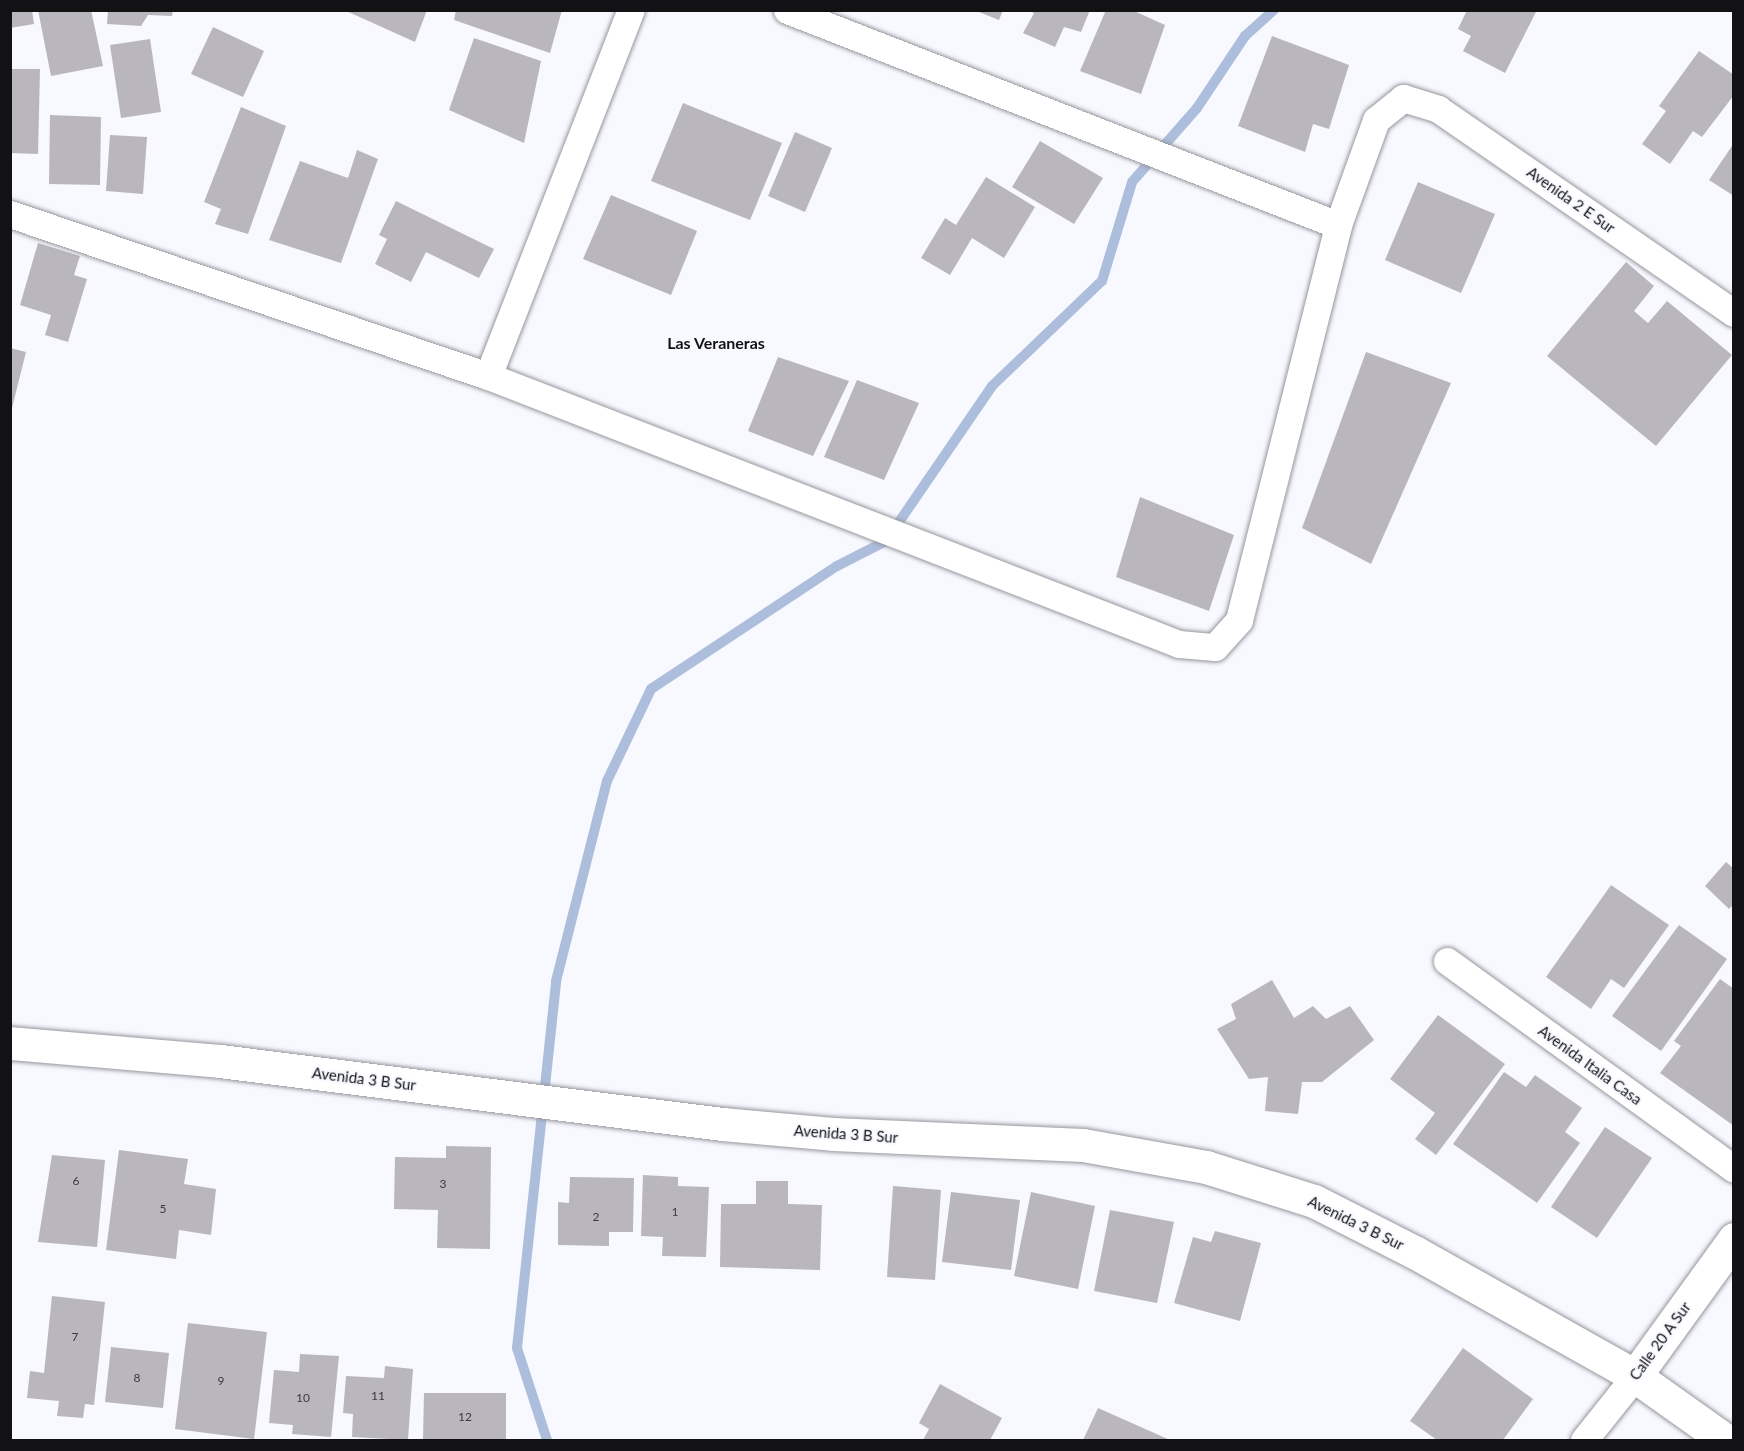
<!DOCTYPE html>
<html>
<head>
<meta charset="utf-8">
<style>
  body { margin:0 }
  #map { position:relative; width:1744px; height:1451px; overflow:hidden; background:#f7f9ff; font-family:Lato,sans-serif }
  div>[style] { position:absolute }
  [style*='--x'] { left:calc(var(--x)*1px); top:calc(var(--y)*1px); width:calc(var(--w)*1px); rotate:calc(var(--a)*1deg) }
  .stream>* { height:10px; margin:-5px; padding:0 5px; transform-origin:5px; border-radius:5px; background:#adbedc }
  .building>* { inset:0; background:#bab6bd }
  .roads { filter:drop-shadow(0 0 2px #96979e) drop-shadow(0 0 2px #96979e) }
  .minor>* { height:27px; margin:-13.5px; padding:0 13.5px; transform-origin:13.5px; border-radius:13.5px; background:#fff }
  .tertiary>* { height:33px; margin:-16.5px; padding:0 16.5px; transform-origin:16.5px; border-radius:16.5px; background:#fff }
  span { translate:-50% -50%; white-space:nowrap; text-align:center; line-height:1.15; -webkit-text-stroke:4.5px #f7f9ff; paint-order:stroke }
  .number-label { font-size:12px; color:#3c3b3f }
  .number-label span { -webkit-text-stroke-width:0 }
  .street-label { font-size:15px; color:#121215 }
  .neighbourhood-label { font-size:16px; color:#121215; font-weight:700 }
  .frame { position:absolute; inset:0; border:12px solid #121215; pointer-events:none }
</style>
</head>
<body>
<div id="map">
  <div class="stream">
    <i style="--x:547;--y:1440;--w:97;--a:-108.1"></i>
    <i style="--x:517;--y:1348;--w:369;--a:-83.9"></i>
    <i style="--x:556;--y:981;--w:206;--a:-75.7"></i>
    <i style="--x:607;--y:781;--w:102;--a:-64.4"></i>
    <i style="--x:651;--y:689;--w:223;--a:-33.5"></i>
    <i style="--x:837;--y:566;--w:55;--a:-27"></i>
    <i style="--x:886;--y:541;--w:188;--a:-55.6"></i>
    <i style="--x:992;--y:386;--w:152;--a:-43.7"></i>
    <i style="--x:1102;--y:281;--w:103;--a:-73.1"></i>
    <i style="--x:1132;--y:182;--w:98;--a:-48.7"></i>
    <i style="--x:1197;--y:108;--w:87;--a:-56.3"></i>
    <i style="--x:1245;--y:36;--w:39;--a:-42"></i>
  </div>
  <div class="building">
    <i style="clip-path:polygon(10px 10px,32px 10px,34px 24px,10px 28px)"></i>
    <i style="clip-path:polygon(38px 10px,91px 10px,103px 66px,51px 76px)"></i>
    <i style="clip-path:polygon(108px 10px,173px 10px,172px 16px,148px 15px,141px 26px,107px 24px)"></i>
    <i style="clip-path:polygon(344px 10px,427px 10px,415px 42px)"></i>
    <i style="clip-path:polygon(456px 10px,562px 10px,550px 53px,454px 20px)"></i>
    <i style="clip-path:polygon(974px 10px,1003px 10px,999px 20px)"></i>
    <i style="clip-path:polygon(1027px 10px,1090px 10px,1081px 32px,1064px 27px,1055px 47px,1023px 33px,1034px 13px)"></i>
    <i style="clip-path:polygon(1106px 10px,1132px 10px,1165px 25px,1141px 94px,1080px 71px)"></i>
    <i style="clip-path:polygon(1467px 10px,1537px 10px,1505px 73px,1463px 51px,1471px 36px,1458px 29px)"></i>
    <i style="clip-path:polygon(213px 27px,264px 51px,243px 97px,191px 74px)"></i>
    <i style="clip-path:polygon(1272px 36px,1349px 65px,1329px 129px,1313px 124px,1305px 152px,1238px 126px)"></i>
    <i style="clip-path:polygon(474px 38px,541px 61px,524px 143px,449px 110px)"></i>
    <i style="clip-path:polygon(150px 39px,161px 112px,121px 118px,110px 45px)"></i>
    <i style="clip-path:polygon(1699px 51px,1734px 75px,1734px 95px,1702px 137px,1693px 131px,1670px 164px,1642px 144px,1666px 111px,1659px 106px)"></i>
    <i style="clip-path:polygon(10px 69px,40px 69px,38px 154px,10px 153px)"></i>
    <i style="clip-path:polygon(683px 103px,782px 143px,750px 220px,651px 181px)"></i>
    <i style="clip-path:polygon(241px 107px,286px 126px,248px 234px,215px 224px,221px 209px,204px 202px)"></i>
    <i style="clip-path:polygon(50px 115px,101px 117px,100px 185px,49px 184px)"></i>
    <i style="clip-path:polygon(795px 132px,832px 148px,805px 212px,768px 196px)"></i>
    <i style="clip-path:polygon(110px 135px,147px 137px,143px 194px,106px 191px)"></i>
    <i style="clip-path:polygon(1040px 141px,1103px 178px,1074px 224px,1012px 187px)"></i>
    <i style="clip-path:polygon(1734px 143px,1734px 196px,1709px 180px)"></i>
    <i style="clip-path:polygon(357px 150px,378px 159px,341px 263px,269px 240px,300px 161px,348px 178px)"></i>
    <i style="clip-path:polygon(986px 177px,1035px 207px,1004px 258px,972px 238px,950px 275px,921px 258px,945px 218px,956px 225px)"></i>
    <i style="clip-path:polygon(1418px 182px,1495px 214px,1461px 293px,1385px 260px)"></i>
    <i style="clip-path:polygon(611px 195px,697px 231px,671px 295px,583px 259px)"></i>
    <i style="clip-path:polygon(396px 201px,494px 249px,479px 278px,426px 252px,411px 282px,375px 264px,387px 239px,379px 235px)"></i>
    <i style="clip-path:polygon(38px 243px,80px 256px,74px 275px,87px 279px,68px 342px,45px 335px,51px 315px,20px 305px)"></i>
    <i style="clip-path:polygon(1626px 262px,1654px 286px,1634px 311px,1648px 323px,1667px 301px,1732px 355px,1656px 446px,1547px 356px)"></i>
    <i style="clip-path:polygon(10px 348px,26px 352px,11px 412px,10px 412px)"></i>
    <i style="clip-path:polygon(1366px 352px,1451px 383px,1371px 564px,1302px 528px)"></i>
    <i style="clip-path:polygon(778px 357px,849px 381px,813px 456px,748px 431px)"></i>
    <i style="clip-path:polygon(857px 380px,919px 403px,884px 480px,824px 457px)"></i>
    <i style="clip-path:polygon(1140px 497px,1234px 535px,1209px 611px,1116px 577px)"></i>
    <i style="clip-path:polygon(1726px 862px,1734px 869px,1734px 904px,1729px 909px,1705px 886px)"></i>
    <i style="clip-path:polygon(1611px 885px,1669px 925px,1624px 988px,1611px 979px,1591px 1009px,1546px 977px)"></i>
    <i style="clip-path:polygon(1679px 925px,1727px 959px,1661px 1051px,1612px 1016px)"></i>
    <i style="clip-path:polygon(1720px 979px,1734px 989px,1734px 1126px,1660px 1073px,1681px 1046px,1674px 1041px)"></i>
    <i style="clip-path:polygon(1272px 980px,1294px 1018px,1313px 1006px,1326px 1019px,1350px 1006px,1374px 1040px,1322px 1082px,1302px 1082px,1298px 1114px,1265px 1111px,1268px 1077px,1249px 1079px,1217px 1029px,1236px 1019px,1231px 1004px)"></i>
    <i style="clip-path:polygon(1438px 1015px,1505px 1064px,1436px 1155px,1415px 1139px,1435px 1113px,1390px 1079px)"></i>
    <i style="clip-path:polygon(1504px 1072px,1526px 1087px,1535px 1075px,1582px 1108px,1565px 1132px,1580px 1143px,1537px 1203px,1453px 1144px)"></i>
    <i style="clip-path:polygon(1605px 1127px,1652px 1158px,1597px 1238px,1551px 1207px)"></i>
    <i style="clip-path:polygon(446px 1146px,491px 1147px,490px 1249px,437px 1248px,438px 1210px,394px 1209px,395px 1157px,446px 1158px)"></i>
    <i style="clip-path:polygon(119px 1150px,188px 1159px,184px 1184px,216px 1189px,211px 1235px,179px 1230px,176px 1259px,106px 1250px)"></i>
    <i style="clip-path:polygon(52px 1155px,105px 1160px,97px 1247px,38px 1242px)"></i>
    <i style="clip-path:polygon(643px 1175px,678px 1177px,678px 1186px,709px 1187px,706px 1257px,662px 1256px,663px 1237px,641px 1236px)"></i>
    <i style="clip-path:polygon(570px 1177px,634px 1178px,633px 1232px,609px 1232px,609px 1246px,558px 1245px,558px 1202px,569px 1203px)"></i>
    <i style="clip-path:polygon(756px 1181px,788px 1181px,788px 1204px,822px 1205px,820px 1270px,720px 1267px,721px 1204px,756px 1204px)"></i>
    <i style="clip-path:polygon(893px 1186px,941px 1190px,935px 1280px,887px 1277px)"></i>
    <i style="clip-path:polygon(951px 1192px,1020px 1200px,1011px 1270px,942px 1262px)"></i>
    <i style="clip-path:polygon(1031px 1192px,1095px 1206px,1078px 1289px,1014px 1276px)"></i>
    <i style="clip-path:polygon(1110px 1210px,1174px 1222px,1157px 1303px,1094px 1291px)"></i>
    <i style="clip-path:polygon(1215px 1231px,1261px 1243px,1240px 1321px,1174px 1303px,1193px 1237px,1211px 1242px)"></i>
    <i style="clip-path:polygon(52px 1296px,105px 1302px,94px 1405px,85px 1404px,83px 1418px,57px 1416px,59px 1401px,27px 1398px,30px 1371px,44px 1373px)"></i>
    <i style="clip-path:polygon(188px 1323px,267px 1332px,254px 1439px,175px 1429px)"></i>
    <i style="clip-path:polygon(111px 1347px,169px 1353px,163px 1408px,105px 1402px)"></i>
    <i style="clip-path:polygon(1463px 1348px,1533px 1399px,1503px 1440px,1437px 1440px,1410px 1421px)"></i>
    <i style="clip-path:polygon(300px 1354px,339px 1356px,331px 1437px,292px 1434px,293px 1425px,269px 1423px,274px 1370px,299px 1372px)"></i>
    <i style="clip-path:polygon(385px 1366px,413px 1369px,408px 1440px,352px 1437px,353px 1414px,343px 1413px,346px 1376px,384px 1378px)"></i>
    <i style="clip-path:polygon(940px 1384px,1002px 1418px,990px 1440px,923px 1440px,929px 1429px,919px 1423px)"></i>
    <i style="clip-path:polygon(424px 1393px,506px 1393px,506px 1440px,423px 1440px)"></i>
    <i style="clip-path:polygon(1098px 1408px,1170px 1440px,1083px 1440px)"></i>
  </div>
  <div class="roads">
    <div class="minor">
      <i style="--x:787;--y:10;--w:591;--a:21.32"></i>
      <i style="--x:10;--y:214;--w:505;--a:18.72"></i>
      <i style="--x:488;--y:376;--w:741;--a:21.2"></i>
      <i style="--x:1179;--y:644;--w:36;--a:5"></i>
      <i style="--x:1215;--y:647;--w:36;--a:-48"></i>
      <i style="--x:1239;--y:620;--w:407;--a:-75.9"></i>
      <i style="--x:1338;--y:225;--w:112;--a:-70.1"></i>
      <i style="--x:1376;--y:120;--w:35;--a:-39"></i>
      <i style="--x:1403;--y:98;--w:37;--a:17"></i>
      <i style="--x:1438;--y:109;--w:359;--a:34.6"></i>
      <i style="--x:488;--y:376;--w:393;--a:-68.7"></i>
      <i style="--x:1447;--y:961;--w:354;--a:35.9"></i>
      <i style="--x:1584;--y:1440;--w:82;--a:-51.4"></i>
    </div>
    <div class="tertiary">
      <i style="--x:10;--y:1043;--w:211;--a:4.9"></i>
      <i style="--x:220;--y:1061;--w:506;--a:7.15"></i>
      <i style="--x:722;--y:1124;--w:111;--a:5.1"></i>
      <i style="--x:833;--y:1134;--w:250;--a:2.5"></i>
      <i style="--x:1083;--y:1145;--w:125;--a:10.1"></i>
      <i style="--x:1206;--y:1167;--w:113;--a:17.5"></i>
      <i style="--x:1314;--y:1201;--w:114;--a:27"></i>
      <i style="--x:1416;--y:1253;--w:251;--a:29.3"></i>
      <i style="--x:1635;--y:1376;--w:110;--a:35.4"></i>
      <i style="--x:1635;--y:1376;--w:169;--a:-54.1"></i>
    </div>
  </div>
  <div class="number-label">
    <span style="left:76px;top:1181px">6</span>
    <span style="left:443px;top:1184px">3</span>
    <span style="left:163px;top:1209px">5</span>
    <span style="left:675px;top:1212px">1</span>
    <span style="left:596px;top:1217px">2</span>
    <span style="left:75px;top:1337px">7</span>
    <span style="left:137px;top:1378px">8</span>
    <span style="left:221px;top:1381px">9</span>
    <span style="left:378px;top:1396px">11</span>
    <span style="left:303px;top:1398px">10</span>
    <span style="left:465px;top:1417px">12</span>
  </div>
  <div class="street-label">
    <span style="left:1571px;top:200px;rotate:35deg">Avenida 2 E Sur</span>
    <span style="left:1590px;top:1065px;rotate:36deg">Avenida Italia Casa</span>
    <span style="left:364px;top:1079px;rotate:7deg">Avenida 3 B Sur</span>
    <span style="left:846px;top:1134px;rotate:4deg">Avenida 3 B Sur</span>
    <span style="left:1356px;top:1223px;rotate:26deg">Avenida 3 B Sur</span>
    <span style="left:1660px;top:1341px;rotate:-54deg">Calle 20 A Sur</span>
  </div>
  <div class="neighbourhood-label">
    <span style="left:716px;top:343px">Las Veraneras</span>
  </div>
  <div class="frame"></div>
</div>
</body>
</html>
